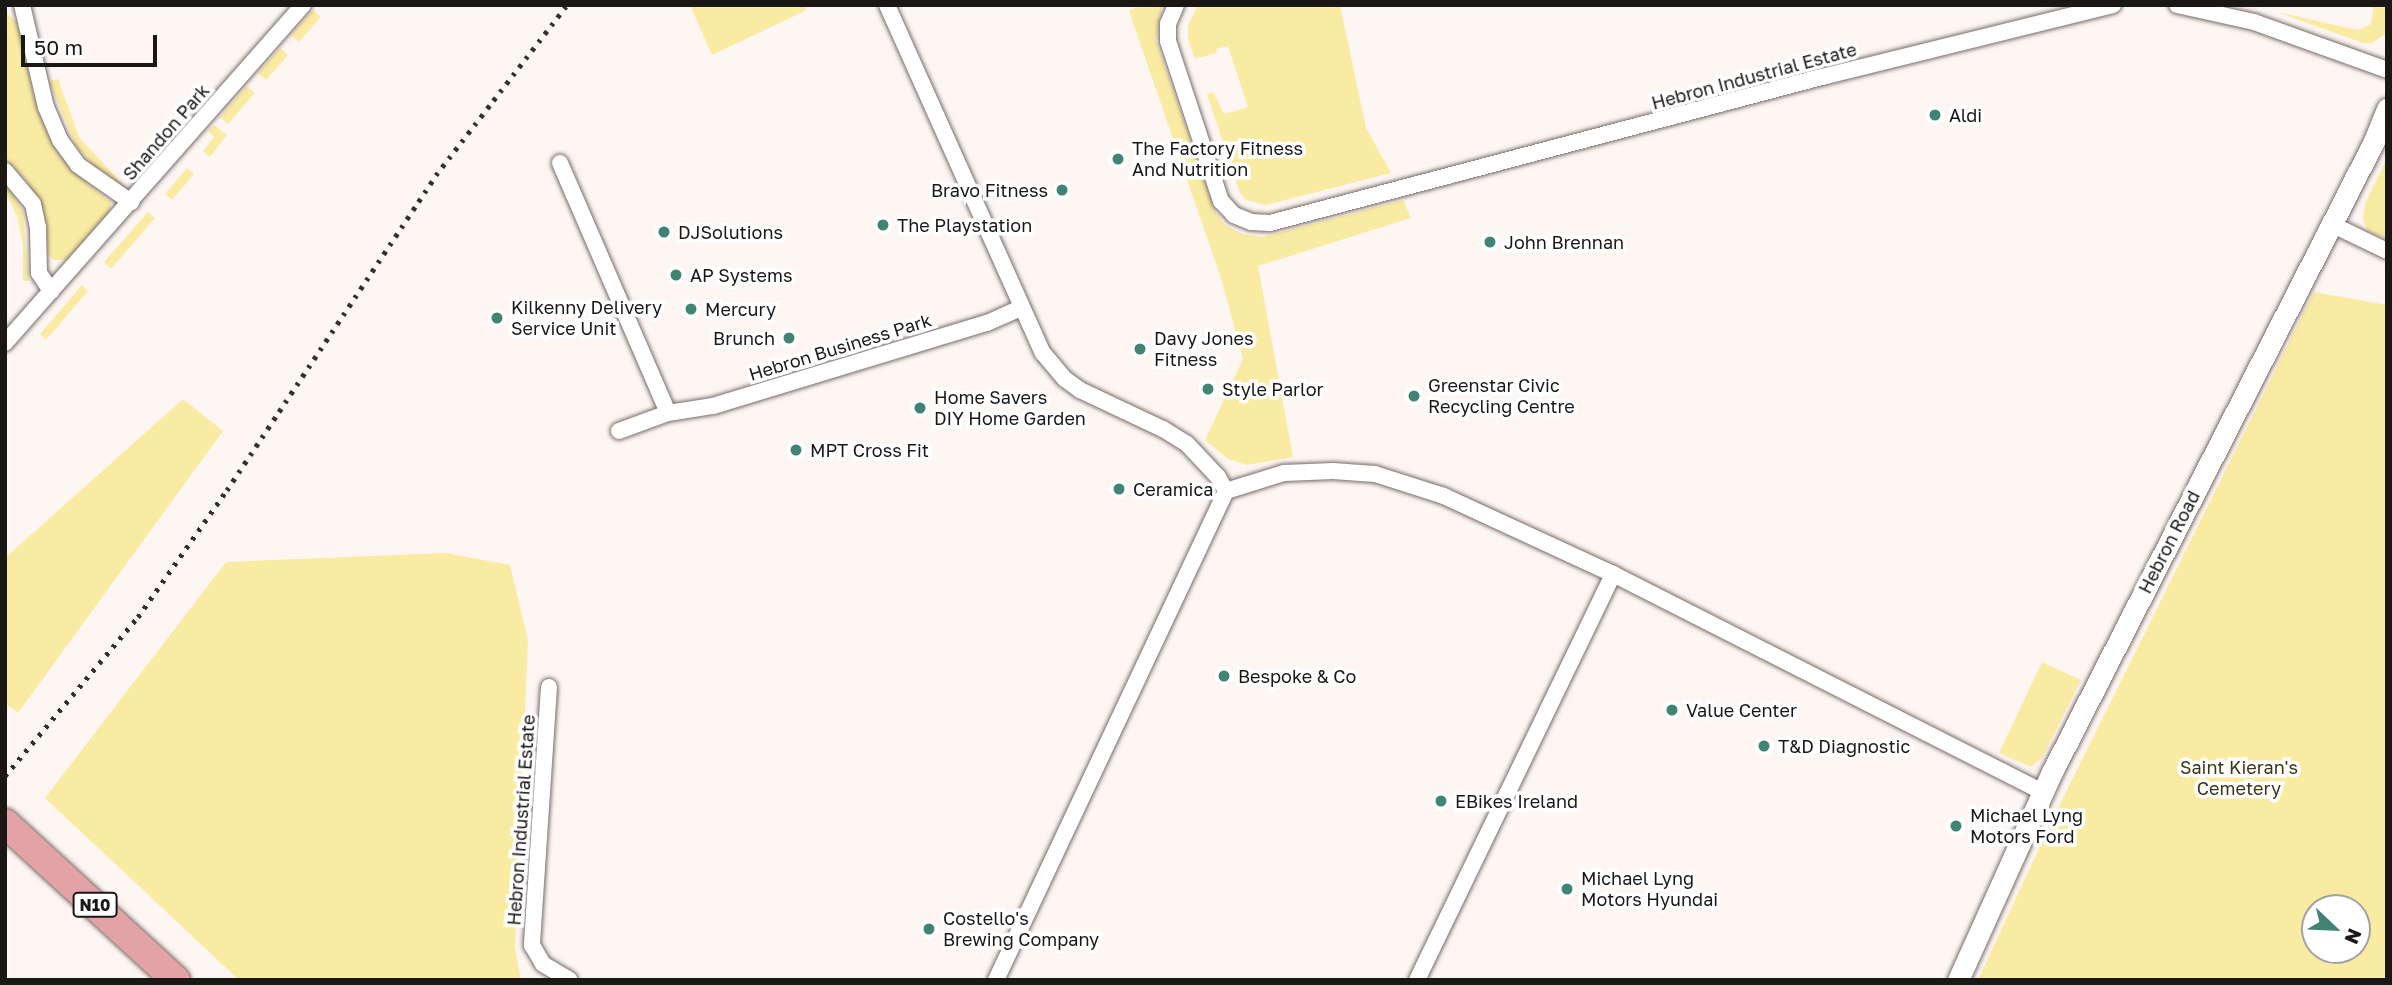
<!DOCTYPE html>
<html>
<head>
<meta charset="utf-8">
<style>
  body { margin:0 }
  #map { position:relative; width:2392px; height:985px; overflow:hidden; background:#fef6f2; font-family:"Golos Text",sans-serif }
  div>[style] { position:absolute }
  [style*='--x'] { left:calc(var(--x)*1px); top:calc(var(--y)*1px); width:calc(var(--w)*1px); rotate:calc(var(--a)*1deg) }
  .green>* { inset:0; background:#faeba3 }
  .roads { filter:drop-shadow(0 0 2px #786c68) drop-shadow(0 0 2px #786c68) }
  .minor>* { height:16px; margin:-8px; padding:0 8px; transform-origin:8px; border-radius:8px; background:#fff }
  .tertiary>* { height:21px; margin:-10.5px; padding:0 10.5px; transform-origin:10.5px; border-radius:10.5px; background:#fff }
  .trunk>* { height:28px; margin:-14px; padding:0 14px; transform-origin:14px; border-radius:14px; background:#e3a3a6 }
  .rail>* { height:5px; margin-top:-2.5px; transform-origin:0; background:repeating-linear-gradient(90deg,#322e2b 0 3.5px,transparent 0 10.5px) }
  .dots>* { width:19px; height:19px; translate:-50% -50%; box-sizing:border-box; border:4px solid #fff; border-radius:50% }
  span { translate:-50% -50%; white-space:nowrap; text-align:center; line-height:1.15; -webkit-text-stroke:7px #fff; paint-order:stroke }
  .shield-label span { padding:2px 5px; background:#fff; border:2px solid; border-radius:5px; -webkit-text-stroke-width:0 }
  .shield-label { font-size:16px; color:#1b1715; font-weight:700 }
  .street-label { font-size:18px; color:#1b1715 }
  .poi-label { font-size:18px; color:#1b1715 }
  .left { translate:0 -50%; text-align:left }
  .right { translate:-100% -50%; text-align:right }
  .park-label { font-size:18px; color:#3c3616 }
  .frame { position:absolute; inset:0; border:7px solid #1b1715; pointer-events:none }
  .north { position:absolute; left:2301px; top:894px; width:70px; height:70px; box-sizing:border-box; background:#fff; border:2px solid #a4a2a1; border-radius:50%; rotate:113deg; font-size:19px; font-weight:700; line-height:28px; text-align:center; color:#1b1715 }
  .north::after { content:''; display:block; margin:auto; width:24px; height:32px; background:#418476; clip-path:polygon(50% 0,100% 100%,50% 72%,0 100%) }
  .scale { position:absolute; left:21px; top:35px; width:136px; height:32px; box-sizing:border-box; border:4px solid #1b1715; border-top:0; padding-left:9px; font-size:21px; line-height:24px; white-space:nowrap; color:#1b1715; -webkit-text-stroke:5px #fff; paint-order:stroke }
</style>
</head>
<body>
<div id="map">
  <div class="green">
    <i style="clip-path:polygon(690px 5px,807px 5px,805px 11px,712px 55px)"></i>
    <i style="clip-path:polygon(1140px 5px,1162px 5px,1156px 41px,1216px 213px,1225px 225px,1242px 234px,1262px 237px,1403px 200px,1411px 218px,1258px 266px,1293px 457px,1247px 465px,1228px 459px,1205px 440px,1243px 359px,1221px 278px,1129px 11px)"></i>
    <i style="clip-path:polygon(1198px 5px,1340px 5px,1366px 128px,1391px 173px,1266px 205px,1246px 200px,1240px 193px,1207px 94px,1213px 92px,1224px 114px,1248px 107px,1228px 46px,1216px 49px,1217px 53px,1195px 59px,1188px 39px,1188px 25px)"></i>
    <i style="clip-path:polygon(2374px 5px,2387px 5px,2387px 33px,2372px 43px,2363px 43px,2277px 12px,2358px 30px,2371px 24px)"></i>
    <i style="clip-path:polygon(313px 10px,321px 17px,299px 42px,291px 35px)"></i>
    <i style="clip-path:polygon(5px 12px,17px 22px,22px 34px,33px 92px,55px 147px,75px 173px,111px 202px,109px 215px,68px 260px,53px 260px,48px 253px,38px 200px,24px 177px,5px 159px)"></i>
    <i style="clip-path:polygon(280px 48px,288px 55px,266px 80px,258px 73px)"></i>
    <i style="clip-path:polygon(58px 79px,79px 137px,126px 188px,101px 174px,76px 146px,49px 81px)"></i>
    <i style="clip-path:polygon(247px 86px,255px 93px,228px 124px,220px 117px)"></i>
    <i style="clip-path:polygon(214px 125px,227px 135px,210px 157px,203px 151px,214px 137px,208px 131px)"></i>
    <i style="clip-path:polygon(2387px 159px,2387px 239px,2368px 231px,2363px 219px,2365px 203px)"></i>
    <i style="clip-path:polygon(187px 168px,194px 174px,172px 200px,165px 194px)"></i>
    <i style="clip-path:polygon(5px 183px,23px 211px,29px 281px,23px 281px,23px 245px,17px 216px,5px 192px)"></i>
    <i style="clip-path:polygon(148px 212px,155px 218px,111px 269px,104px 262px)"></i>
    <i style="clip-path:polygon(82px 285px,88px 291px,46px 340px,40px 334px)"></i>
    <i style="clip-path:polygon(evenodd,2314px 292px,2387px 305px,2387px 980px,1978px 980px,2055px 814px,2314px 292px,2315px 908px,2357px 908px,2357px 950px,2315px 950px,2315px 908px)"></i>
    <i style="clip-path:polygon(183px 399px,223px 431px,18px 713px,5px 703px,5px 558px)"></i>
    <i style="clip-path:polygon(446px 553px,510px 565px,528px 640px,515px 949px,521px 980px,239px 980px,45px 798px,226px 562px)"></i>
    <i style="clip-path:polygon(2042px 662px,2081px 680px,2042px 758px,2031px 767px,1999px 753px)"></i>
  </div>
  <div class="roads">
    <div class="minor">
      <i style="--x:22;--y:5;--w:105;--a:76.8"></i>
      <i style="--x:46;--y:107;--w:36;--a:67"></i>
      <i style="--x:60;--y:140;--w:31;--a:54"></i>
      <i style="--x:78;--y:165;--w:65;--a:34.9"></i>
      <i style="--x:887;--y:5;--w:381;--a:65.9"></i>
      <i style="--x:1043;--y:353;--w:34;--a:50"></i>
      <i style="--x:1065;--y:379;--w:19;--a:36"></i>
      <i style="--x:1080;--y:390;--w:92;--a:25.2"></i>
      <i style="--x:1163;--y:429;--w:28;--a:32"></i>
      <i style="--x:1187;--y:444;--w:45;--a:46.8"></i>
      <i style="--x:1218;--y:477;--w:16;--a:60"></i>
      <i style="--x:1176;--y:5;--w:21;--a:113"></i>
      <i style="--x:1168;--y:24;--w:17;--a:90"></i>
      <i style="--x:1168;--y:41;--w:169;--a:71.7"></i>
      <i style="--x:1221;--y:201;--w:19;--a:47"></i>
      <i style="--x:1234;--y:215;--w:18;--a:22"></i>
      <i style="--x:1251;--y:222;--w:19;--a:3"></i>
      <i style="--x:1270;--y:223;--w:571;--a:-14.82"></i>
      <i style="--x:1822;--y:77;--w:300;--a:-13.9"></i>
      <i style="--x:2177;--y:5;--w:79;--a:12.4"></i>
      <i style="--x:2254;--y:22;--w:141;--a:19.8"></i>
      <i style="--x:560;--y:163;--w:272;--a:66.6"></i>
      <i style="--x:668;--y:413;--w:46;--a:-8.8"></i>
      <i style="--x:713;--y:406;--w:286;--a:-16.9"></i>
      <i style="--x:987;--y:323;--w:36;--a:-24"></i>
      <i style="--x:5;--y:171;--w:43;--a:49.7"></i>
      <i style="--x:33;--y:204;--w:24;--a:78"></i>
      <i style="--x:38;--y:227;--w:46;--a:88.8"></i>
      <i style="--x:39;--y:273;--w:22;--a:56"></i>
      <i style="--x:2331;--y:224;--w:62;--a:25.7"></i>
      <i style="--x:5;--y:343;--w:451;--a:-48.6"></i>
      <i style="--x:619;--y:431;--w:52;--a:-20.2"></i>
      <i style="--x:549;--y:687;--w:259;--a:93.8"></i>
      <i style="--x:532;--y:945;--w:22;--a:60"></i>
      <i style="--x:543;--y:964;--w:31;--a:31"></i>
      <i style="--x:996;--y:980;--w:540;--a:-64.81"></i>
      <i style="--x:1226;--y:491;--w:61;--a:-17.2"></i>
      <i style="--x:1284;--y:473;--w:49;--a:-2.3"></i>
      <i style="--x:1333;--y:471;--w:42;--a:4.1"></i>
      <i style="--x:1375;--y:474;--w:72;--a:17.7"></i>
      <i style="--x:1444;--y:496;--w:186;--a:24.8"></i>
      <i style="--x:1613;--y:574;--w:482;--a:26.9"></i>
      <i style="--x:1417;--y:980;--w:451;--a:-64.2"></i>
    </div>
    <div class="tertiary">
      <i style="--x:1958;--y:980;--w:228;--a:-65.7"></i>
      <i style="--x:2052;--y:772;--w:708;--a:-62.96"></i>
      <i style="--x:2374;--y:141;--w:35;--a:-68"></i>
    </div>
    <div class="trunk">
      <i style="--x:5;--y:823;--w:232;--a:42.6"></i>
    </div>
  </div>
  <div class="rail">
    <i style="--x:5;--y:776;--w:207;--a:-50.1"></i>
    <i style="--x:138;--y:617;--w:155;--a:-55"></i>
    <i style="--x:227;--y:490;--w:378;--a:-56.4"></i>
    <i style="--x:436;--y:175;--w:215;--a:-52.4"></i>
  </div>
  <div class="dots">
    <i style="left:1935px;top:115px;background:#418476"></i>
    <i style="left:1118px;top:159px;background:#418476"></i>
    <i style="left:1062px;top:190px;background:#418476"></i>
    <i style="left:883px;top:225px;background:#418476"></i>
    <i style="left:664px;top:232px;background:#418476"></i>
    <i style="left:1490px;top:242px;background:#418476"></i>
    <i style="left:676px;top:275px;background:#418476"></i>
    <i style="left:691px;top:309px;background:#418476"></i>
    <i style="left:497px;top:318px;background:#418476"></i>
    <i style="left:789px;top:338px;background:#418476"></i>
    <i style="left:1140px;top:349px;background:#418476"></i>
    <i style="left:1208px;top:389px;background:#418476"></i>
    <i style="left:1414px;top:396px;background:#418476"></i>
    <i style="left:920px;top:408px;background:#418476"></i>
    <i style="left:796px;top:450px;background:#418476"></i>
    <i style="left:1119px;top:489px;background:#418476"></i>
    <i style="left:1224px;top:676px;background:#418476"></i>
    <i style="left:1672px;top:710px;background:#418476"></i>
    <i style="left:1764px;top:746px;background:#418476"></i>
    <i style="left:1441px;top:801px;background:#418476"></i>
    <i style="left:1956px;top:826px;background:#418476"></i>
    <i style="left:1567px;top:889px;background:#418476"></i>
    <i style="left:929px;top:929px;background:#418476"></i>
  </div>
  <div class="shield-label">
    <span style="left:95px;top:905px">N10</span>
  </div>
  <div class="street-label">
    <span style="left:1754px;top:76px;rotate:-15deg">Hebron Industrial Estate</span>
    <span style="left:166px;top:132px;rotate:-49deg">Shandon Park</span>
    <span style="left:840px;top:347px;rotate:-17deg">Hebron Business Park</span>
    <span style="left:2169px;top:542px;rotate:-63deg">Hebron Road</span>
    <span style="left:521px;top:820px;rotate:-86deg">Hebron Industrial Estate</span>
  </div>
  <div class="poi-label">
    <span class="left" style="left:1949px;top:115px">Aldi</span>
    <span class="left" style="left:1132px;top:159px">The Factory Fitness<br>And Nutrition</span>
    <span class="right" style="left:1048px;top:190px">Bravo Fitness</span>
    <span class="left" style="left:897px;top:225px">The Playstation</span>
    <span class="left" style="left:678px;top:232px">DJSolutions</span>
    <span class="left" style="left:1504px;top:242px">John Brennan</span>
    <span class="left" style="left:690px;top:275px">AP Systems</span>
    <span class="left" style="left:511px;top:318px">Kilkenny Delivery<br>Service Unit</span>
    <span class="left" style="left:705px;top:309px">Mercury</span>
    <span class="right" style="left:775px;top:338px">Brunch</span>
    <span class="left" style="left:1154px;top:349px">Davy Jones<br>Fitness</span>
    <span class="left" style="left:1428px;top:396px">Greenstar Civic<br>Recycling Centre</span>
    <span class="left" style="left:1222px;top:389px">Style Parlor</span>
    <span class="left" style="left:934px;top:408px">Home Savers<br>DIY Home Garden</span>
    <span class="left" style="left:810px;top:450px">MPT Cross Fit</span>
    <span class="left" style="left:1133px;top:489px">Ceramica</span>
    <span class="left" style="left:1238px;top:676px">Bespoke &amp; Co</span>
    <span class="left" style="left:1686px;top:710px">Value Center</span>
    <span class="left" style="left:1778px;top:746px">T&amp;D Diagnostic</span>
    <span class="left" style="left:1455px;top:801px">EBikes Ireland</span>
    <span class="left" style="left:1970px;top:826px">Michael Lyng<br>Motors Ford</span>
    <span class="left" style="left:1581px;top:889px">Michael Lyng<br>Motors Hyundai</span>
    <span class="left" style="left:943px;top:929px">Costello's<br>Brewing Company</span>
  </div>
  <div class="park-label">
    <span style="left:2239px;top:778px">Saint Kieran's<br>Cemetery</span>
  </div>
  <div class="frame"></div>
  <div class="north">N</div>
  <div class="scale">50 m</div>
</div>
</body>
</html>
